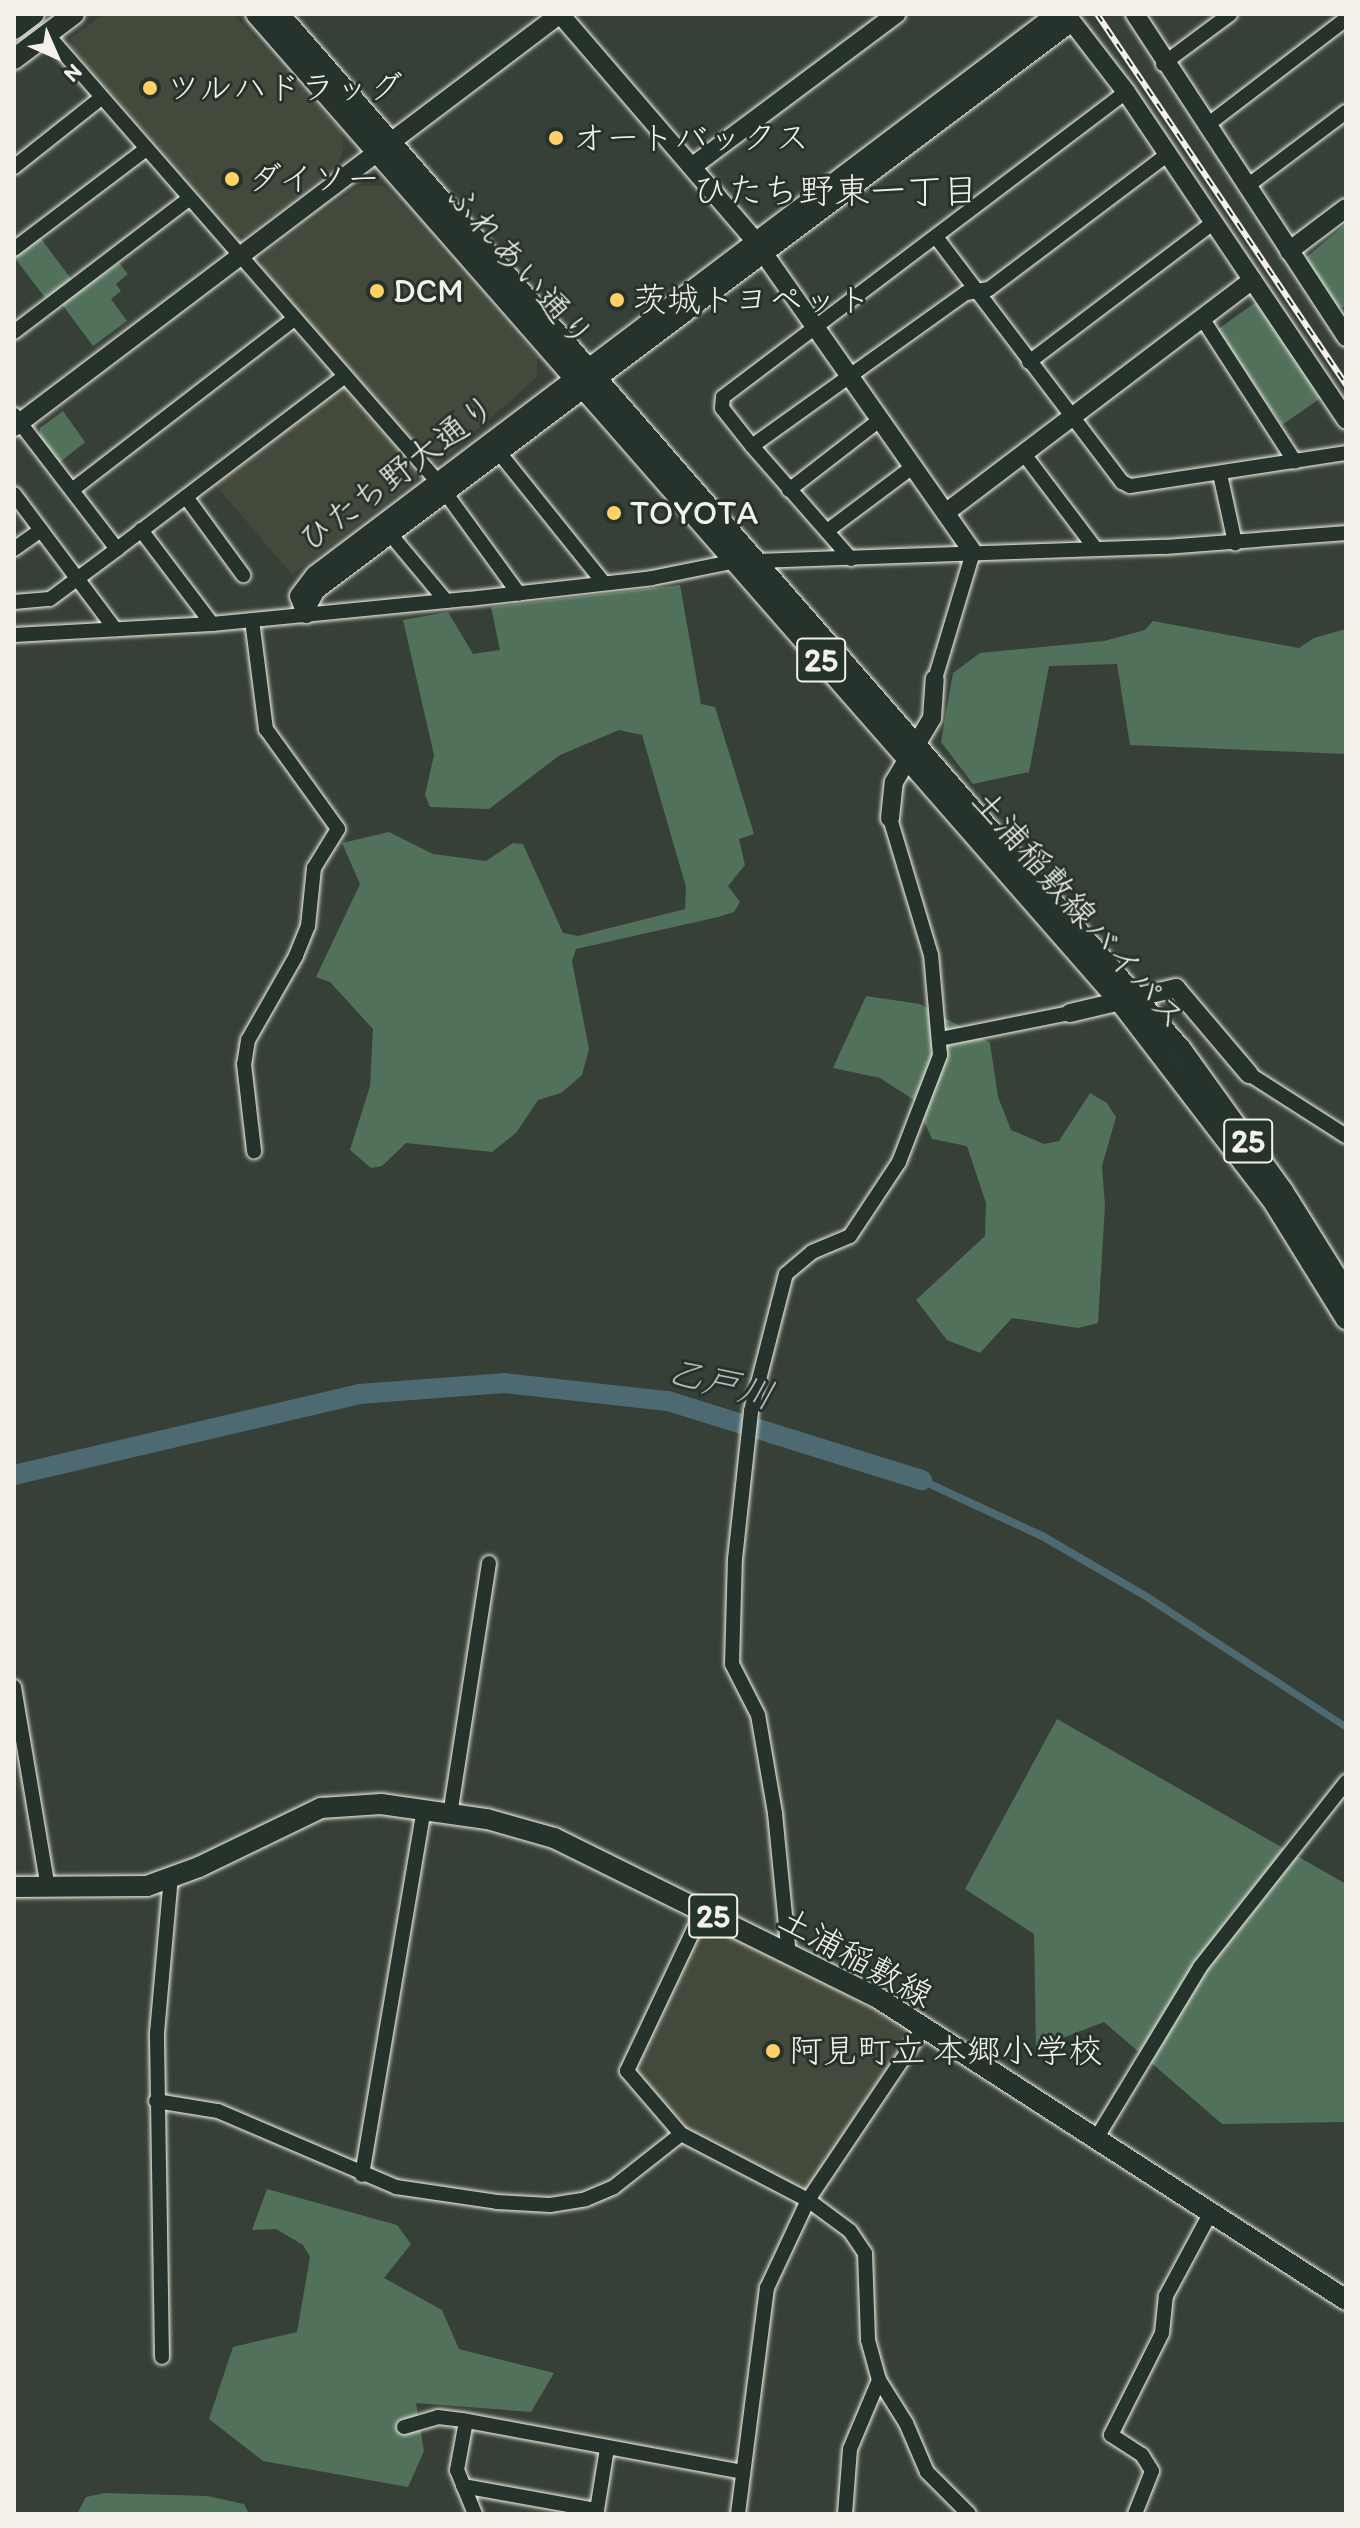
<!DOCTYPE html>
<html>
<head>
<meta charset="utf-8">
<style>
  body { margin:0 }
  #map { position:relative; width:1360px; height:2528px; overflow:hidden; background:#374036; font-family:Itim,"Klee One",sans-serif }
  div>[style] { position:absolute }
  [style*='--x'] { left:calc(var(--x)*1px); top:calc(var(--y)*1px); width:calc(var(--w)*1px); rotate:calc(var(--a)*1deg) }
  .built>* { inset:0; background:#434a3c }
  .green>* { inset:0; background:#51715a }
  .water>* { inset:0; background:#4d6a73 }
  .river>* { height:20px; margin:-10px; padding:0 10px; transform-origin:10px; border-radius:10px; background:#4d6a73 }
  .roads { filter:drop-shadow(0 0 2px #f4f1e8) drop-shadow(0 0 2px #f4f1e8) }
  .street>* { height:14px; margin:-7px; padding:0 7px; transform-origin:7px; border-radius:7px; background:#26332d }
  .secondary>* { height:18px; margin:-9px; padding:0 9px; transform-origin:9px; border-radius:9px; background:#26332d }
  .primary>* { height:20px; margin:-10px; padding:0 10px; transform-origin:10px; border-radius:10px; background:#26332d }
  .rail>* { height:6px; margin-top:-3px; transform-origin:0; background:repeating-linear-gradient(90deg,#26332d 0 9px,#f4f1e8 0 18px); box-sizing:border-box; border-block:2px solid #f4f1e8 }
  .dots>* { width:22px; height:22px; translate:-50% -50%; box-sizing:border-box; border:4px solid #26332d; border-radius:50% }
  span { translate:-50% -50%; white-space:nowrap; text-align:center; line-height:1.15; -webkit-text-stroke:6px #26332d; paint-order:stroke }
  .shield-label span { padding:2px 6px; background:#26332d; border:2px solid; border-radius:6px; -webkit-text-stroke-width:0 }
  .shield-label { font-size:32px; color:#f4f1e8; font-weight:700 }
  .poi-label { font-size:34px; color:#f4f1e8 }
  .left { translate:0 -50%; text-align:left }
  .street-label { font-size:34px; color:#f4f1e8 }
  .neighbourhood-label { font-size:36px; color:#f4f1e8 }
  .water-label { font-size:36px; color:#b1bbb9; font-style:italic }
  .frame { position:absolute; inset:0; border:16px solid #f4f1e8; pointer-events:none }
  .north { position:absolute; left:16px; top:16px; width:80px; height:80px; -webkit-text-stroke:6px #26332d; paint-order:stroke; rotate:135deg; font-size:22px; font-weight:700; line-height:32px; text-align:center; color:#f4f1e8 }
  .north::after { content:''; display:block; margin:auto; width:28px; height:36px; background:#f4f1e8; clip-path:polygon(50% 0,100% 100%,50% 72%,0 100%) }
</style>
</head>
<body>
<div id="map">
  <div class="built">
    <i style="clip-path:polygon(104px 14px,233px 14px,342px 132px,343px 152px,336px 166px,245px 236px,236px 233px,70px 46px,71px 38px)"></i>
    <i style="clip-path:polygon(359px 186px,385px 186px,537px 357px,537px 377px,437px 465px,374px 401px,261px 267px,263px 255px)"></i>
    <i style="clip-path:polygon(342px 384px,415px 468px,416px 480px,292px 575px,214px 483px)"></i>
    <i style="clip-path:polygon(709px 1923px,916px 2032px,815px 2185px,801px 2190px,684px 2129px,635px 2071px,702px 1925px)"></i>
  </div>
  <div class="green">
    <i style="clip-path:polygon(1346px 224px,1346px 306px,1335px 309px,1302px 261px)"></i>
    <i style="clip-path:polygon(39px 236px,72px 280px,46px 299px,14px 257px)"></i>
    <i style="clip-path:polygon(119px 263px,128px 274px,116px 284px,121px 291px,111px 299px,127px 321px,93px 346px,61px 303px)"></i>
    <i style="clip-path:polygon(1260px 299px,1325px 395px,1282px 425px,1217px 330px)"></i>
    <i style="clip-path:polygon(63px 411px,85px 442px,59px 463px,39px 437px,40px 428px)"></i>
    <i style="clip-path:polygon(680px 585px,701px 704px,715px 707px,754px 834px,739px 839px,745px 865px,728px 886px,740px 902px,734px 912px,718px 917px,576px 949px,572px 961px,589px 1049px,582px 1075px,561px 1093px,538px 1100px,516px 1133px,492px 1152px,406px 1143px,382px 1166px,371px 1168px,350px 1150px,370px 1086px,373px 1029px,330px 982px,316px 977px,360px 884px,342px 843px,389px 832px,433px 854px,486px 861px,513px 843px,523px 844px,563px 933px,578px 936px,685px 909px,686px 887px,642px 735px,619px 730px,560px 755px,489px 809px,430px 807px,425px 795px,434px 755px,403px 620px,448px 612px,473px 654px,500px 650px,491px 607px)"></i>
    <i style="clip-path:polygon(1153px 621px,1299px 648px,1314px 638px,1346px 629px,1346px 754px,1130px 745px,1117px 664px,1049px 666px,1029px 772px,973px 784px,941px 742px,953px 673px,980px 653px,1104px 641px,1145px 630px)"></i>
    <i style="clip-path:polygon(866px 996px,920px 1004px,990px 1043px,998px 1097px,1011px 1130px,1044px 1144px,1059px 1141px,1090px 1093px,1107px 1103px,1116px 1117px,1102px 1166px,1105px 1205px,1098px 1323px,1078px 1328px,1012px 1318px,980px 1353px,947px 1340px,916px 1300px,985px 1236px,986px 1203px,967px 1146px,932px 1139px,914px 1100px,880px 1078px,833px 1068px)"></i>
    <i style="clip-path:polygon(1057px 1719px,1346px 1884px,1346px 2122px,1222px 2124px,1104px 2022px,1036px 2048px,1034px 1934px,965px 1889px)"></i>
    <i style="clip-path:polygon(267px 2189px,397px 2225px,411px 2244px,384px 2278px,442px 2310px,459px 2349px,554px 2373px,531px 2412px,416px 2403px,424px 2451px,408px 2487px,263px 2461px,209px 2419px,233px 2347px,297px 2332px,310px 2257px,303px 2245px,276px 2229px,252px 2230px)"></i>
    <i style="clip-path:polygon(105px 2493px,207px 2496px,244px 2504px,249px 2514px,77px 2514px,86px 2497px)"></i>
  </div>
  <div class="water">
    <i style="clip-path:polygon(898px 1465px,1045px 1533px,1148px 1593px,1346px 1723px,1346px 1731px,1143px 1599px,1041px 1540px,895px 1472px)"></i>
  </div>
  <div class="river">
    <i style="--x:14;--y:1475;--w:354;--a:-13.2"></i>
    <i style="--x:359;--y:1394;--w:145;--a:-4.3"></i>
    <i style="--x:504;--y:1383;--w:165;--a:6.3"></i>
    <i style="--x:668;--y:1401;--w:266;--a:17.3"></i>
  </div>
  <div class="roads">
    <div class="street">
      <i style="--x:47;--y:34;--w:595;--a:48.89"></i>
      <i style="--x:1163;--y:64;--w:84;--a:-36.7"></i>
      <i style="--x:1206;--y:126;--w:176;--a:-37.4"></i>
      <i style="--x:14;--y:167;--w:111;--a:-38.4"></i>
      <i style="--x:1246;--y:187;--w:125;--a:-36.9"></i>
      <i style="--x:936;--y:237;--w:308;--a:52.8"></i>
      <i style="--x:1122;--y:482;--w:9;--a:27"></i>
      <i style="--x:1130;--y:486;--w:219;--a:-8.7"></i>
      <i style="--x:14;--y:249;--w:166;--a:-37.1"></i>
      <i style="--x:1202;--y:318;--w:171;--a:57.1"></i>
      <i style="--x:14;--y:332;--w:221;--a:-37.3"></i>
      <i style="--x:1029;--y:362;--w:231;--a:-37.1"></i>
      <i style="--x:14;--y:415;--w:169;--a:52.5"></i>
      <i style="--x:117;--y:549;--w:286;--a:-37.2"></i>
      <i style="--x:752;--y:446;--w:263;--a:-35.6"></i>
      <i style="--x:966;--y:293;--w:23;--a:-10"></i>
      <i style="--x:989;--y:289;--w:224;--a:-37"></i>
      <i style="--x:1024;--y:454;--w:118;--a:52.9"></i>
      <i style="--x:501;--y:455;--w:164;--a:51.2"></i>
      <i style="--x:1220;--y:474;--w:71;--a:77.7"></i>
      <i style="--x:72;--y:490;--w:280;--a:-37.6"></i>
      <i style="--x:789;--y:490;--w:116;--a:-37.7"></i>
      <i style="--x:14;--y:494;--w:169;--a:53.2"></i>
      <i style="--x:447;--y:495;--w:122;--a:54"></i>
      <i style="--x:186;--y:497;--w:97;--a:53.8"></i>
      <i style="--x:141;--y:530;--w:118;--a:52.9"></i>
      <i style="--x:827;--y:531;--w:109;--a:-36.8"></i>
      <i style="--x:391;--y:535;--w:86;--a:50.2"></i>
      <i style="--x:14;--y:549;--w:33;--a:-35"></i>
      <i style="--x:851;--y:559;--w:150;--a:-131.2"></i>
      <i style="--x:752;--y:446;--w:48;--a:-128.3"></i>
      <i style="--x:722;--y:408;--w:11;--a:-85"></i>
      <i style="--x:723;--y:397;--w:505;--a:-37.12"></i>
      <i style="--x:756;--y:561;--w:409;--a:-2"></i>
      <i style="--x:1165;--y:547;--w:182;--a:-4.4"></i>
      <i style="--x:14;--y:602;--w:36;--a:-5"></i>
      <i style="--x:50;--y:599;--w:84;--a:-36.7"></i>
      <i style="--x:252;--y:620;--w:110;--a:82.7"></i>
      <i style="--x:266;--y:729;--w:123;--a:54.2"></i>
      <i style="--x:338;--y:829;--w:46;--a:121.6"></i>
      <i style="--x:314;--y:868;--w:58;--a:95.9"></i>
      <i style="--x:308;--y:926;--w:32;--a:112"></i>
      <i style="--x:296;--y:956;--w:97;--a:119.7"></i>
      <i style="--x:248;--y:1040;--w:24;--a:99"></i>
      <i style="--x:244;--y:1064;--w:88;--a:83.4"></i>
      <i style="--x:14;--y:635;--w:198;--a:-3.2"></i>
      <i style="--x:212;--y:624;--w:258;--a:-5.6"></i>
      <i style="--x:469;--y:599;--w:184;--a:-6.5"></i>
      <i style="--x:652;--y:578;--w:86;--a:-11.4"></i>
      <i style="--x:935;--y:679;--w:133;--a:-73.3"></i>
      <i style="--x:940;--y:1039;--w:133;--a:-11.3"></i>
      <i style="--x:1249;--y:1074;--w:115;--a:32.6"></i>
      <i style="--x:14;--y:1687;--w:204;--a:80.4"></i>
      <i style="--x:450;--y:1815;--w:255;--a:-81.2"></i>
      <i style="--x:703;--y:1910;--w:178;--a:115.3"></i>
      <i style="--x:627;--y:2071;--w:83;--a:49.4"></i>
      <i style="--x:681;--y:2134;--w:143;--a:27.5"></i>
      <i style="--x:808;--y:2200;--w:52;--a:36.4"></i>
      <i style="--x:850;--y:2231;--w:27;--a:56"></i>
      <i style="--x:865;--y:2253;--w:87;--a:88"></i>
      <i style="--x:868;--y:2340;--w:41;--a:74.6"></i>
      <i style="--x:879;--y:2380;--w:51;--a:57.9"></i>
      <i style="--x:906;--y:2423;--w:53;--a:66.8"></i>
      <i style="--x:927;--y:2472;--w:59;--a:45"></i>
      <i style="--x:789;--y:1956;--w:144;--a:-95.6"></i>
      <i style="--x:775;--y:1813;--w:99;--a:-99.8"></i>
      <i style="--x:758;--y:1715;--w:57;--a:-117"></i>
      <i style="--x:732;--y:1664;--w:105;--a:-88.4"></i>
      <i style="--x:735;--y:1559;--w:149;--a:-83.8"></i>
      <i style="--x:751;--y:1411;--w:141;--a:-75.7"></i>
      <i style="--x:786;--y:1274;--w:34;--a:-40"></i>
      <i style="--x:812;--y:1252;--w:41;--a:-22.8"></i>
      <i style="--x:850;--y:1236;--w:89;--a:-56.5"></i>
      <i style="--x:899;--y:1162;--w:115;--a:-69"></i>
      <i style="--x:940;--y:1055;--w:100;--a:-95.1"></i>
      <i style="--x:931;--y:955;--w:143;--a:-106.7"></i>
      <i style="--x:156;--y:2101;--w:63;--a:9.2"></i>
      <i style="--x:218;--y:2111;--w:194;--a:23.1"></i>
      <i style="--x:396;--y:2187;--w:102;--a:8.4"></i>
      <i style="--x:497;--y:2202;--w:53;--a:3.2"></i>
      <i style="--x:550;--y:2205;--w:36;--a:-9"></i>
      <i style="--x:586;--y:2199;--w:30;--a:-23"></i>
      <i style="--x:614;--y:2187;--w:85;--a:-38.3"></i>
      <i style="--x:1096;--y:2139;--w:201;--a:-58.8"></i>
      <i style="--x:1200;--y:1967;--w:236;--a:-51.7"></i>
      <i style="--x:362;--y:2175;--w:370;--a:-80.4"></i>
      <i style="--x:162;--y:2357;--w:324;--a:-90.9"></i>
      <i style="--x:157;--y:2033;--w:157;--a:-84.9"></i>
      <i style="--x:466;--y:2421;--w:50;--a:100.4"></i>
      <i style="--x:457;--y:2470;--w:48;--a:67.8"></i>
      <i style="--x:404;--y:2427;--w:35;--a:-16"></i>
      <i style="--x:438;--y:2417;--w:24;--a:7"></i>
      <i style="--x:462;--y:2420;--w:285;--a:10.5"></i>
      <i style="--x:463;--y:2486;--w:136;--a:10.2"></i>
      <i style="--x:597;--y:2510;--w:63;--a:-80.8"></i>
      <i style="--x:738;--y:2514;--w:228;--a:-82.7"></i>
      <i style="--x:767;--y:2288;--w:97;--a:-65"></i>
      <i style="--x:808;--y:2200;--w:206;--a:-56.1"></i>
      <i style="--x:845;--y:2514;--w:65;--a:-85.6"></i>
      <i style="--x:850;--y:2449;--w:75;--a:-67.2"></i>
      <i style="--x:1135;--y:2514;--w:46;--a:-68.4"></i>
      <i style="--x:1152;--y:2471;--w:19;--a:-122"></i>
      <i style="--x:1142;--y:2455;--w:37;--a:-147"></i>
      <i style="--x:1111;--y:2435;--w:114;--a:-63.4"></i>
      <i style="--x:1162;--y:2333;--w:37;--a:-84"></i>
      <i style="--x:1166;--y:2296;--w:93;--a:-61.8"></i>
    </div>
    <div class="secondary">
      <i style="--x:560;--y:14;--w:299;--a:49.3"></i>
      <i style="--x:755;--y:241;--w:380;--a:55"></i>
      <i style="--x:1066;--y:14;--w:98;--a:52.4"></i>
      <i style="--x:1126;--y:92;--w:395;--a:56.1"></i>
      <i style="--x:1135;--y:14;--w:386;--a:56.8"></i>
      <i style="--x:693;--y:166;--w:254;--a:-36.8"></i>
      <i style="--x:1289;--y:251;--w:71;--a:-37"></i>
      <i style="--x:14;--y:427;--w:685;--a:-37.1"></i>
      <i style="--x:948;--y:511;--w:382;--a:-37.2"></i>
      <i style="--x:309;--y:603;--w:15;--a:-62"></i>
      <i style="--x:316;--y:590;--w:937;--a:-36.93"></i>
      <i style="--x:306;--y:614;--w:19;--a:-111"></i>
      <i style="--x:299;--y:596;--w:26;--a:-53"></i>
      <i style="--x:315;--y:575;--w:928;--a:-37.12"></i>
      <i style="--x:890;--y:818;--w:36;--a:-84"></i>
      <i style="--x:894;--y:782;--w:74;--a:-59.3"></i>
      <i style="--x:932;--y:718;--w:39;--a:-86"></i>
      <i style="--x:1070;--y:1013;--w:109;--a:-13.3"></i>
      <i style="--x:1176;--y:988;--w:113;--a:49.7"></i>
    </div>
    <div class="primary">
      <i style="--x:256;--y:14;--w:1312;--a:48.83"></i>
      <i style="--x:1120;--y:1002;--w:253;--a:52.5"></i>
      <i style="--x:1274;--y:1203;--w:137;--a:58.2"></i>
      <i style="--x:279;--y:14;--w:1373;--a:48.93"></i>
      <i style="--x:1181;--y:1049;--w:175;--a:54.3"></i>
      <i style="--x:1283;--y:1191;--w:119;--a:58"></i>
      <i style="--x:14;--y:29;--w:25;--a:-37"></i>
      <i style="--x:14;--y:59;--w:75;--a:-36.9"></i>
      <i style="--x:14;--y:1887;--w:133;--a:-0.4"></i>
      <i style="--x:147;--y:1886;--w:55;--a:-20.1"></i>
      <i style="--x:199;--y:1867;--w:136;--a:-25.8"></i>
      <i style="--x:321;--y:1808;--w:60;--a:-3.8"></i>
      <i style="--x:381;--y:1804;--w:107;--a:8.1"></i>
      <i style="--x:487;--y:1819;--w:70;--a:15.8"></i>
      <i style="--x:554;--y:1838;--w:361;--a:26.3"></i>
      <i style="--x:878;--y:1998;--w:557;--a:32.83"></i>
    </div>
  </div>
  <div class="rail">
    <i style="--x:1097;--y:14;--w:447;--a:56.1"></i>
  </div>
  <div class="dots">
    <i style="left:150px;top:88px;background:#ffd166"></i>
    <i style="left:556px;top:138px;background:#ffd166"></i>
    <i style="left:232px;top:179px;background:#ffd166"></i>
    <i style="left:377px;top:291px;background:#ffd166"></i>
    <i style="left:617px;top:300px;background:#ffd166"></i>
    <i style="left:614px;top:513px;background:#ffd166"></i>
    <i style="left:773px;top:2051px;background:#ffd166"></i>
  </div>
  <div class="shield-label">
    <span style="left:821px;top:660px">25</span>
    <span style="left:1248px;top:1141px">25</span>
    <span style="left:713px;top:1916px">25</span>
  </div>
  <div class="poi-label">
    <span class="left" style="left:166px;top:88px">ツルハドラッグ</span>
    <span class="left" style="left:572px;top:138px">オートバックス</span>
    <span class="left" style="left:248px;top:179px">ダイソー</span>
    <span class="left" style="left:393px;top:291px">DCM</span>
    <span class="left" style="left:633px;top:300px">茨城トヨペット</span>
    <span class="left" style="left:630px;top:513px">TOYOTA</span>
    <span class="left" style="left:789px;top:2051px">阿見町立 本郷小学校</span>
  </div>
  <div class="street-label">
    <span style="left:520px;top:266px;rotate:49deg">ふれあい通り</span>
    <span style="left:397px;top:473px;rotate:-37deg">ひたち野大通り</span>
    <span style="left:1079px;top:909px;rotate:49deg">土浦稲敷線バイパス</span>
    <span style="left:856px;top:1957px;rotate:29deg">土浦稲敷線</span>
  </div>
  <div class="neighbourhood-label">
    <span style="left:835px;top:191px">ひたち野東一丁目</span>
  </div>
  <div class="water-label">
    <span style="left:721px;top:1383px;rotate:15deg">乙戸川</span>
  </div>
  <div class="frame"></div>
  <div class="north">N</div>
</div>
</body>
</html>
